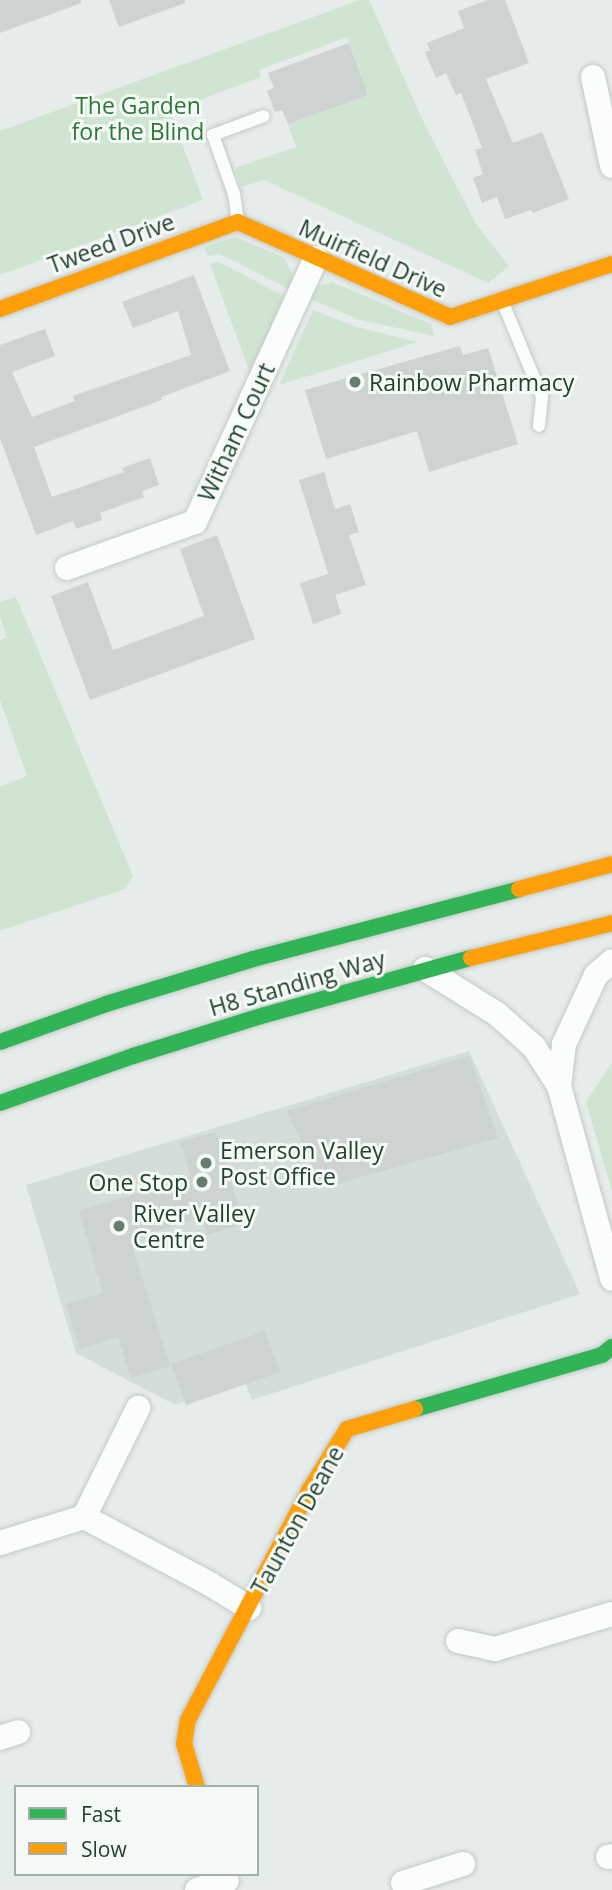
<!DOCTYPE html>
<html>
<head>
<meta charset="utf-8">
<style>
  body { margin:0 }
  #map { position:relative; width:612px; height:1890px; overflow:hidden; background:#e6ece9; font-family:"Open Sans",sans-serif }
  div>[style] { position:absolute }
  [style*='--x'] { left:calc(var(--x)*1px); top:calc(var(--y)*1px); width:calc(var(--w)*1px); rotate:calc(var(--a)*1deg) }
  .built>* { inset:0; background:#d4ddd8 }
  .green>* { inset:0; background:#cfe5d2 }
  .building>* { inset:0; background:#cdd3d0 }
  .roads { filter:drop-shadow(0 0 2px #c3c9c6) drop-shadow(0 0 2px #c3c9c6) }
  .lane>* { height:12px; margin:-6px; padding:0 6px; transform-origin:6px; border-radius:6px; background:#fbfcfc }
  .street>* { height:24px; margin:-12px; padding:0 12px; transform-origin:12px; border-radius:12px; background:#fbfcfc }
  .fast>* { height:16px; margin:-8px; padding:0 8px; transform-origin:8px; border-radius:8px; background:#30b455 }
  .slow>* { height:16px; margin:-8px; padding:0 8px; transform-origin:8px; border-radius:8px; background:#ff9f0a }
  .dots>* { width:19px; height:19px; translate:-50% -50%; box-sizing:border-box; border:4px solid #f5faf7; border-radius:50% }
  span { translate:-50% -50%; white-space:nowrap; text-align:center; line-height:1.15; -webkit-text-stroke:6px #f5faf7; paint-order:stroke }
  .park-label { font-size:23px; color:#2c7939 }
  .street-label { font-size:23px; color:#234132 }
  .poi-label { font-size:23px; color:#234132 }
  .left { translate:0 -50%; text-align:left }
  .right { translate:-100% -50%; text-align:right }
  .legend { position:absolute; left:14px; top:1785px; width:245px; height:91px; box-sizing:border-box; background:#f5faf7; border:2px solid #a1b0a8; margin:0; padding:9px 12px; list-style:none; font-size:21px; color:#234132 }
  .legend li { display:flex; align-items:center; gap:14px; height:35px }
  .legend b { width:35px; border:2px solid #a1b0a8 }
</style>
</head>
<body>
<div id="map">
  <div class="built">
    <i style="clip-path:polygon(469px 1051px,580px 1294px,252px 1400px,244px 1380px,175px 1405px,76px 1353px,26px 1185px)"></i>
  </div>
  <div class="green">
    <i style="clip-path:polygon(360px 0,369px 0,423px 121px,476px 224px,509px 266px,488px 283px,264px 180px,241px 187px,235px 168px,296px 147px,288px 124px,368px 95px,347px 37px,259px 70px,261px 77px,170px 111px,203px 200px,0 275px,0 131px)"></i>
    <i style="clip-path:polygon(236px 237px,285px 258px,292px 274px,289px 289px,220px 254px,208px 256px,204px 247px)"></i>
    <i style="clip-path:polygon(219px 262px,286px 297px,250px 373px,210px 264px)"></i>
    <i style="clip-path:polygon(332px 282px,431px 324px,434px 336px,360px 320px,310px 299px,319px 286px)"></i>
    <i style="clip-path:polygon(313px 310px,357px 327px,418px 342px,279px 385px)"></i>
    <i style="clip-path:polygon(16px 597px,133px 876px,125px 889px,0 931px,0 787px,27px 776px,0 700px,0 640px,7px 637px,0 617px,0 602px)"></i>
    <i style="clip-path:polygon(612px 1063px,612px 1192px,586px 1102px)"></i>
  </div>
  <div class="building">
    <i style="clip-path:polygon(0 0,81px 0,81px 3px,0 33px)"></i>
    <i style="clip-path:polygon(109px 0,185px 0,185px 3px,119px 27px)"></i>
    <i style="clip-path:polygon(488px 0,505px 0,529px 63px,486px 79px,513px 143px,542px 132px,569px 199px,533px 213px,531px 210px,505px 219px,497px 197px,482px 203px,473px 178px,483px 174px,475px 150px,482px 148px,461px 93px,456px 95px,446px 73px,436px 78px,425px 52px,430px 50px,427px 43px,464px 28px,458px 11px)"></i>
    <i style="clip-path:polygon(349px 43px,368px 95px,288px 124px,282px 110px,275px 112px,267px 91px,274px 88px,268px 73px)"></i>
    <i style="clip-path:polygon(194px 275px,230px 371px,161px 397px,162px 400px,34px 447px,52px 497px,124px 472px,122px 468px,150px 458px,159px 485px,142px 491px,144px 497px,100px 513px,102px 520px,76px 529px,73px 521px,36px 535px,0 438px,0 345px,45px 329px,55px 356px,12px 372px,32px 417px,75px 401px,73px 396px,191px 355px,178px 311px,133px 328px,122px 302px)"></i>
    <i style="clip-path:polygon(460px 346px,463px 355px,488px 348px,518px 444px,429px 472px,417px 431px,326px 459px,305px 390px)"></i>
    <i style="clip-path:polygon(324px 472px,335px 509px,350px 504px,359px 532px,349px 535px,366px 585px,335px 595px,299px 480px)"></i>
    <i style="clip-path:polygon(217px 535px,255px 639px,90px 700px,51px 596px,88px 582px,113px 650px,204px 616px,180px 549px)"></i>
    <i style="clip-path:polygon(329px 574px,341px 614px,313px 624px,300px 583px)"></i>
    <i style="clip-path:polygon(469px 1056px,498px 1138px,323px 1188px,287px 1111px)"></i>
    <i style="clip-path:polygon(216px 1132px,244px 1224px,207px 1235px,202px 1217px,130px 1239px,170px 1366px,131px 1378px,118px 1337px,80px 1349px,66px 1304px,103px 1293px,79px 1211px,191px 1177px,180px 1142px)"></i>
    <i style="clip-path:polygon(265px 1331px,280px 1372px,186px 1405px,171px 1364px)"></i>
  </div>
  <div class="roads">
    <div class="lane">
      <i style="--x:238;--y:222;--w:28;--a:-98"></i>
      <i style="--x:234;--y:194;--w:63;--a:-109.6"></i>
      <i style="--x:213;--y:135;--w:54;--a:-20.4"></i>
      <i style="--x:503;--y:303;--w:102;--a:67.5"></i>
      <i style="--x:542;--y:397;--w:29;--a:96"></i>
    </div>
    <div class="street">
      <i style="--x:593;--y:77;--w:91;--a:77.9"></i>
      <i style="--x:67;--y:568;--w:136;--a:-19.8"></i>
      <i style="--x:195;--y:522;--w:290;--a:-65.4"></i>
      <i style="--x:425;--y:969;--w:85;--a:32"></i>
      <i style="--x:497;--y:1014;--w:50;--a:41.7"></i>
      <i style="--x:534;--y:1047;--w:46;--a:57.3"></i>
      <i style="--x:559;--y:1086;--w:200;--a:74.6"></i>
      <i style="--x:559;--y:1086;--w:42;--a:-83.2"></i>
      <i style="--x:564;--y:1044;--w:76;--a:-65.1"></i>
      <i style="--x:596;--y:975;--w:21;--a:-41"></i>
      <i style="--x:84;--y:1517;--w:122;--a:-63.6"></i>
      <i style="--x:0;--y:1543;--w:88;--a:-17.2"></i>
      <i style="--x:84;--y:1517;--w:143;--a:28"></i>
      <i style="--x:210;--y:1584;--w:46;--a:31.6"></i>
      <i style="--x:458;--y:1641;--w:38;--a:12"></i>
      <i style="--x:495;--y:1649;--w:122;--a:-16.7"></i>
      <i style="--x:0;--y:1738;--w:19;--a:-18"></i>
      <i style="--x:608;--y:1857;--w:4;--a:-14"></i>
      <i style="--x:403;--y:1883;--w:63;--a:-17.6"></i>
      <i style="--x:197;--y:1890;--w:31;--a:-17"></i>
    </div>
    <div class="fast">
      <i style="--x:0;--y:1042;--w:113;--a:-19.7"></i>
      <i style="--x:106;--y:1004;--w:154;--a:-17"></i>
      <i style="--x:253;--y:959;--w:275;--a:-14.7"></i>
      <i style="--x:0;--y:1103;--w:141;--a:-19.5"></i>
      <i style="--x:133;--y:1056;--w:138;--a:-17.3"></i>
      <i style="--x:265;--y:1015;--w:214;--a:-15.5"></i>
      <i style="--x:415;--y:1409;--w:195;--a:-16.1"></i>
      <i style="--x:602;--y:1355;--w:13;--a:-39"></i>
    </div>
    <div class="slow">
      <i style="--x:0;--y:309;--w:253;--a:-20.1"></i>
      <i style="--x:238;--y:222;--w:232;--a:24.1"></i>
      <i style="--x:450;--y:317;--w:170;--a:-18.1"></i>
      <i style="--x:519;--y:889;--w:96;--a:-15"></i>
      <i style="--x:471;--y:958;--w:145;--a:-13.9"></i>
      <i style="--x:197;--y:1787;--w:45;--a:-106.8"></i>
      <i style="--x:184;--y:1744;--w:24;--a:-81"></i>
      <i style="--x:188;--y:1720;--w:261;--a:-62.2"></i>
      <i style="--x:310;--y:1489;--w:70;--a:-58.3"></i>
      <i style="--x:347;--y:1429;--w:71;--a:-16.4"></i>
    </div>
  </div>
  <div class="dots">
    <i style="left:355px;top:382px;background:#677d72"></i>
    <i style="left:206px;top:1163px;background:#677d72"></i>
    <i style="left:202px;top:1182px;background:#677d72"></i>
    <i style="left:119px;top:1226px;background:#677d72"></i>
  </div>
  <div class="park-label">
    <span style="left:138px;top:118px">The Garden<br>for the Blind</span>
  </div>
  <div class="street-label">
    <span style="left:111px;top:243px;rotate:-20deg">Tweed Drive</span>
    <span style="left:373px;top:258px;rotate:24deg">Muirfield Drive</span>
    <span style="left:236px;top:432px;rotate:-65deg">Witham Court</span>
    <span style="left:297px;top:983px;rotate:-16deg">H8 Standing Way</span>
    <span style="left:297px;top:1520px;rotate:-61deg">Taunton Deane</span>
  </div>
  <div class="poi-label">
    <span class="left" style="left:369px;top:382px">Rainbow Pharmacy</span>
    <span class="left" style="left:220px;top:1163px">Emerson Valley<br>Post Office</span>
    <span class="right" style="left:188px;top:1182px">One Stop</span>
    <span class="left" style="left:133px;top:1226px">River Valley<br>Centre</span>
  </div>
  <ul class="legend">
  <li><b style="height:9px;background:#30b455"></b>Fast</li>
  <li><b style="height:9px;background:#ff9f0a"></b>Slow</li>
  </ul>
</div>
</body>
</html>
